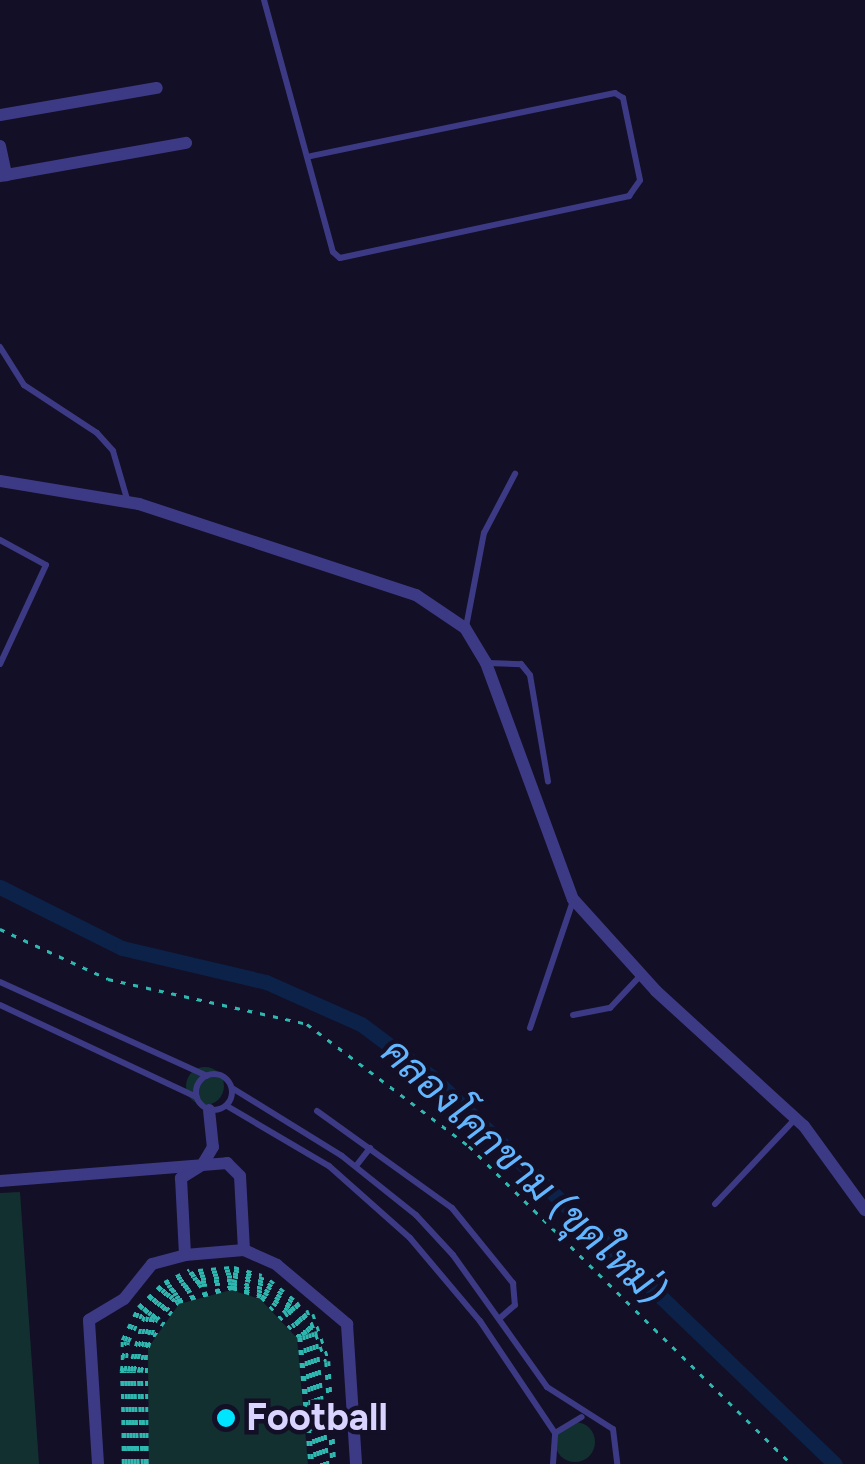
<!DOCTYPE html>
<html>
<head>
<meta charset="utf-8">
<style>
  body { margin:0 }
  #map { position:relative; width:865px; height:1464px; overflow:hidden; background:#130f26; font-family:Figtree,Sarabun,sans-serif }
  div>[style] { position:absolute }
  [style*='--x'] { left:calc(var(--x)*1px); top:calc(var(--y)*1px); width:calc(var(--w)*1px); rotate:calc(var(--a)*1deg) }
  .green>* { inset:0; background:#12302f }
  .round { border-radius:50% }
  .canal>* { height:15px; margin:-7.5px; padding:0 7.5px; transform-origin:7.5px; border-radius:7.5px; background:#0c2248 }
  .path>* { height:2.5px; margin-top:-1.25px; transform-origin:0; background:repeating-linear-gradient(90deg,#2fb8b0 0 5px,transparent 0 13px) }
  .lane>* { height:6px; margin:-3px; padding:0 3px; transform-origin:3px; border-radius:3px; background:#3d3a85 }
  .lane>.ring { margin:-3px; padding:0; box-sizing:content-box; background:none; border:6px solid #3d3a85; border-radius:50% }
  .street>* { height:12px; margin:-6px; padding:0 6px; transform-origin:6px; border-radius:6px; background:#3d3a85 }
  .dots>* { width:28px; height:28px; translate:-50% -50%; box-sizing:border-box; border:5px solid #130f26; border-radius:50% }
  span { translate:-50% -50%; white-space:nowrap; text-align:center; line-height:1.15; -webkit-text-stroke:9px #130f26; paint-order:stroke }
  .poi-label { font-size:38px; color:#d9d4ff; font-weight:700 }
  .left { translate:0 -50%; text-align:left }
  .water-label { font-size:40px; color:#62b6ff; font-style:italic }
</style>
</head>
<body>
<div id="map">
  <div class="green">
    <i class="round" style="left:186px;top:1067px;width:38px;height:38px"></i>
    <i style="clip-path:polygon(20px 1192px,39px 1464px,0 1464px,0 1193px)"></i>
    <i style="clip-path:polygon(231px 1290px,260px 1299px,297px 1338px,308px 1464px,149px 1464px,148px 1348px,179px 1304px)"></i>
    <i class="round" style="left:555px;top:1422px;width:40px;height:40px"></i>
  </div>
  <div class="canal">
    <i style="--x:0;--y:887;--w:136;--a:26.6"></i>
    <i style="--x:122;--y:948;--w:148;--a:13.3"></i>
    <i style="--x:266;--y:982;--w:104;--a:23.9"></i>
    <i style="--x:361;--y:1024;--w:90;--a:36.9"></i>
    <i style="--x:433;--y:1078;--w:557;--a:43.84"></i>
  </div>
  <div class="path">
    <i style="--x:0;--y:929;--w:119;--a:24.8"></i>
    <i style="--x:108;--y:979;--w:204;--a:12.7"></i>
    <i style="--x:307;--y:1024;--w:203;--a:37"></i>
    <i style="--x:469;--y:1146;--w:453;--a:44.6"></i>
    <i style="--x:307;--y:1310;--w:55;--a:69.9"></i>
    <i style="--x:326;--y:1362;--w:102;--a:86.6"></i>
    <i style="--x:313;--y:1314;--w:50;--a:71.2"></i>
    <i style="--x:329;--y:1361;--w:103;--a:86.7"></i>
    <i style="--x:123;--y:1464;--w:124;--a:-90.5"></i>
    <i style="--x:122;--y:1340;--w:37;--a:-64"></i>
    <i style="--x:138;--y:1307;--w:36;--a:-44"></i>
    <i style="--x:164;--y:1282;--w:28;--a:-26"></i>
    <i style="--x:126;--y:1464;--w:93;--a:-93.1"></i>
    <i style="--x:121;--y:1371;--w:30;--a:-82"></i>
    <i style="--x:125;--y:1341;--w:35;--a:-65"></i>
    <i style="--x:140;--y:1309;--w:35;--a:-45"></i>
    <i style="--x:165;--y:1284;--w:36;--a:-23"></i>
    <i style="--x:198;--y:1270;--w:36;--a:-5"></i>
    <i style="--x:234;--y:1267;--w:29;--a:16"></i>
    <i style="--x:129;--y:1464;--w:93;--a:-92.5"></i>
    <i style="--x:125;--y:1371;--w:29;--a:-84"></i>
    <i style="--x:128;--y:1342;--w:34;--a:-64"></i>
    <i style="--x:143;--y:1311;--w:34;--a:-45"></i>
    <i style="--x:167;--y:1287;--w:35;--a:-24"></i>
    <i style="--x:199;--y:1273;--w:35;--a:-5"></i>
    <i style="--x:234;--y:1270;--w:37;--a:16"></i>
    <i style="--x:270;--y:1280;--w:35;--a:39"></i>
    <i style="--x:297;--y:1302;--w:35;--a:57"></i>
    <i style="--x:316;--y:1331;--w:134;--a:84.8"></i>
    <i style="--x:132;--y:1464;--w:93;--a:-92.5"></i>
    <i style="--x:128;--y:1371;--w:60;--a:-73.7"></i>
    <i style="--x:145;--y:1313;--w:33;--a:-44"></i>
    <i style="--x:169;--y:1290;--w:34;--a:-24"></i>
    <i style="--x:200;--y:1276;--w:33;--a:-5"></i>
    <i style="--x:233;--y:1273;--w:36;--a:16"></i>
    <i style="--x:268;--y:1283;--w:34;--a:38"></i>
    <i style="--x:295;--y:1304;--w:33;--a:57"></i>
    <i style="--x:313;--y:1332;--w:133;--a:84.8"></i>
    <i style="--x:135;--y:1464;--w:93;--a:-92.5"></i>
    <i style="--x:131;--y:1371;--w:59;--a:-73.1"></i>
    <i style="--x:148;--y:1315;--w:33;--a:-45"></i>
    <i style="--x:171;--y:1292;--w:33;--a:-23"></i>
    <i style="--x:201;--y:1279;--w:32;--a:-5"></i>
    <i style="--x:233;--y:1276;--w:35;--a:16"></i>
    <i style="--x:267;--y:1286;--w:32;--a:39"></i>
    <i style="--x:292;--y:1306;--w:32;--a:56"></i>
    <i style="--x:310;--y:1333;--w:132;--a:84.8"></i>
    <i style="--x:138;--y:1464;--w:93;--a:-92.5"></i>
    <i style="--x:134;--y:1371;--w:57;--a:-72.5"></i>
    <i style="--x:151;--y:1317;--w:31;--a:-45"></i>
    <i style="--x:173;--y:1295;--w:31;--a:-25"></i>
    <i style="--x:201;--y:1282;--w:31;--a:-4"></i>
    <i style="--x:232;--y:1280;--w:34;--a:15"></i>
    <i style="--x:265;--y:1289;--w:31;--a:37"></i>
    <i style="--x:290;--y:1308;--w:31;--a:57"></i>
    <i style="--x:307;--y:1334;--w:131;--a:84.7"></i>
    <i style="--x:142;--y:1464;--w:92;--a:-92.5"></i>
    <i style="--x:138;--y:1372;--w:55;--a:-74.2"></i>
    <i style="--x:153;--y:1319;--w:30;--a:-44"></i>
    <i style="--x:175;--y:1298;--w:30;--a:-26"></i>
    <i style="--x:202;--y:1285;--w:30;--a:-4"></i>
    <i style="--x:232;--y:1283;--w:33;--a:16"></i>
    <i style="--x:264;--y:1292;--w:30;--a:37"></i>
    <i style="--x:288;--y:1310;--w:30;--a:57"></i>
    <i style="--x:304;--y:1335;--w:130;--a:84.7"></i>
    <i style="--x:145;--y:1464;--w:92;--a:-92.5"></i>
    <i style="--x:141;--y:1372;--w:54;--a:-73.9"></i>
    <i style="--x:156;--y:1320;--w:29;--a:-44"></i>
    <i style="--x:177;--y:1300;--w:57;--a:-14.3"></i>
    <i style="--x:232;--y:1286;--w:31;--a:17"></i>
    <i style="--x:262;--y:1295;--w:29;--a:36"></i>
    <i style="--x:285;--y:1312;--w:30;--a:57"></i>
    <i style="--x:301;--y:1337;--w:128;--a:84.6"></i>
    <i style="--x:147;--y:1464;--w:117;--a:-90.5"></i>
    <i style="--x:146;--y:1347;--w:55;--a:-54.6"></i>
    <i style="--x:178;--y:1302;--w:56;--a:-14.5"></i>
    <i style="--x:232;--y:1288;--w:30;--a:17"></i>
    <i style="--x:261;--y:1297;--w:55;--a:46.5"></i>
    <i style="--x:299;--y:1337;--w:127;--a:85"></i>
  </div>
  <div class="lane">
    <i style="--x:264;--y:0;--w:261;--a:74.7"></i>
    <i style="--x:333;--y:252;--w:9;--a:41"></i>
    <i style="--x:340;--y:258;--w:296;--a:-12.1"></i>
    <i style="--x:629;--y:196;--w:19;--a:-55"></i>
    <i style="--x:640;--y:180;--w:84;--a:-101.7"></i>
    <i style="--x:623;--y:98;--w:9;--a:-148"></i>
    <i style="--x:615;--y:93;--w:311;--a:168.3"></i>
    <i style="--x:0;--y:347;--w:45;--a:57.7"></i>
    <i style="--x:24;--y:385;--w:87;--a:33.3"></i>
    <i style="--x:97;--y:433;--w:24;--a:48"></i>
    <i style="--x:113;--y:451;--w:50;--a:73.7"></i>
    <i style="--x:0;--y:540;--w:52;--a:28.5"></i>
    <i style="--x:46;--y:565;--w:109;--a:114.9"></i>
    <i style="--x:466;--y:627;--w:96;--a:-79.2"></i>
    <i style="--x:484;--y:533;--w:67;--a:-62.3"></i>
    <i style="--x:487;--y:663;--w:34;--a:2"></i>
    <i style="--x:521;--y:664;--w:14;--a:51"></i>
    <i style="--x:530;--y:675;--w:108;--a:80.4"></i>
    <i style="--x:0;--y:982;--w:227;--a:24.4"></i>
    <i style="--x:0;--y:1005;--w:217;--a:25.1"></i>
    <i style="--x:573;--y:1015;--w:38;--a:-11"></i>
    <i style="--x:610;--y:1008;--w:45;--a:-46.8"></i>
    <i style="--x:530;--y:1028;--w:134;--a:-71.3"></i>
    <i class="ring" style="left:196px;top:1074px;width:30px;height:30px"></i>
    <i style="--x:232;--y:1088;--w:129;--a:31.7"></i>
    <i style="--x:342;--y:1156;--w:95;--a:38.6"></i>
    <i style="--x:416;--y:1215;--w:54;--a:47.2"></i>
    <i style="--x:453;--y:1255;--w:162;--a:54.5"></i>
    <i style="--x:547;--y:1387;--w:78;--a:32.5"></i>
    <i style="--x:613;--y:1429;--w:35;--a:83"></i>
    <i style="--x:227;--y:1106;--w:118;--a:30.5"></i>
    <i style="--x:329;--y:1166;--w:108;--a:41.6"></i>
    <i style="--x:410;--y:1238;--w:109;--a:49.9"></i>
    <i style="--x:480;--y:1321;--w:135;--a:56.2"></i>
    <i style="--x:317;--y:1111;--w:166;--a:35.7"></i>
    <i style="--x:452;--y:1208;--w:97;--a:50.9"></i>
    <i style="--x:513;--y:1283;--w:22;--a:85"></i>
    <i style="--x:515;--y:1305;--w:20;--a:139"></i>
    <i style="--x:356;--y:1166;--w:23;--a:-52"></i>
    <i style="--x:715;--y:1204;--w:118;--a:-46.7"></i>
    <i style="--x:553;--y:1464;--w:31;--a:-86"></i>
    <i style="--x:555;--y:1433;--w:31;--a:-31"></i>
  </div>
  <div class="street">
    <i style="--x:0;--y:115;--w:159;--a:-9.8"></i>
    <i style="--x:0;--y:146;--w:30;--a:78"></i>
    <i style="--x:0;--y:176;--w:189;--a:-10.1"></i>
    <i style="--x:0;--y:481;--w:141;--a:9.4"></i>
    <i style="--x:139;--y:504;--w:292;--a:18.2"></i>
    <i style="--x:416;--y:595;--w:59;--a:34"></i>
    <i style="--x:465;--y:628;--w:41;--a:59"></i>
    <i style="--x:486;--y:663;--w:252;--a:69.8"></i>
    <i style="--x:573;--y:899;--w:124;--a:47.9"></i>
    <i style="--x:656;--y:991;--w:200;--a:42.4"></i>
    <i style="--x:804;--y:1126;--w:104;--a:54"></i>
    <i style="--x:209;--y:1110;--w:37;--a:84"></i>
    <i style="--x:213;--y:1147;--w:21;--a:121"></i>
    <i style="--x:202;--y:1165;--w:25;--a:148"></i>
    <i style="--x:181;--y:1178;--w:77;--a:87"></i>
    <i style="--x:185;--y:1255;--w:59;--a:-4.8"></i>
    <i style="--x:0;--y:1181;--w:228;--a:-4.5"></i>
    <i style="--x:227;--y:1163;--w:18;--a:45"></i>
    <i style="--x:240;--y:1176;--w:74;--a:86.9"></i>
    <i style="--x:244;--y:1250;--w:36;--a:24"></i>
    <i style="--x:277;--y:1265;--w:92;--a:40.1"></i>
    <i style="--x:347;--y:1324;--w:140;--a:86.3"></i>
    <i style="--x:98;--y:1464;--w:144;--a:-93.6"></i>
    <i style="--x:89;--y:1320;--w:41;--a:-31"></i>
    <i style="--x:124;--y:1299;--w:45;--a:-51.3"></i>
    <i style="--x:152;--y:1264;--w:34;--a:-15"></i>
  </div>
  <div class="dots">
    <i style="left:226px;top:1418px;background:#00e5ff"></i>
  </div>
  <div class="poi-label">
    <span class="left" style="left:246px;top:1418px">Football</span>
  </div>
  <div class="water-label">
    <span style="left:524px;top:1171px;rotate:43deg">คลองโคกขาม (ขุดใหม่)</span>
  </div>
</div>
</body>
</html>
